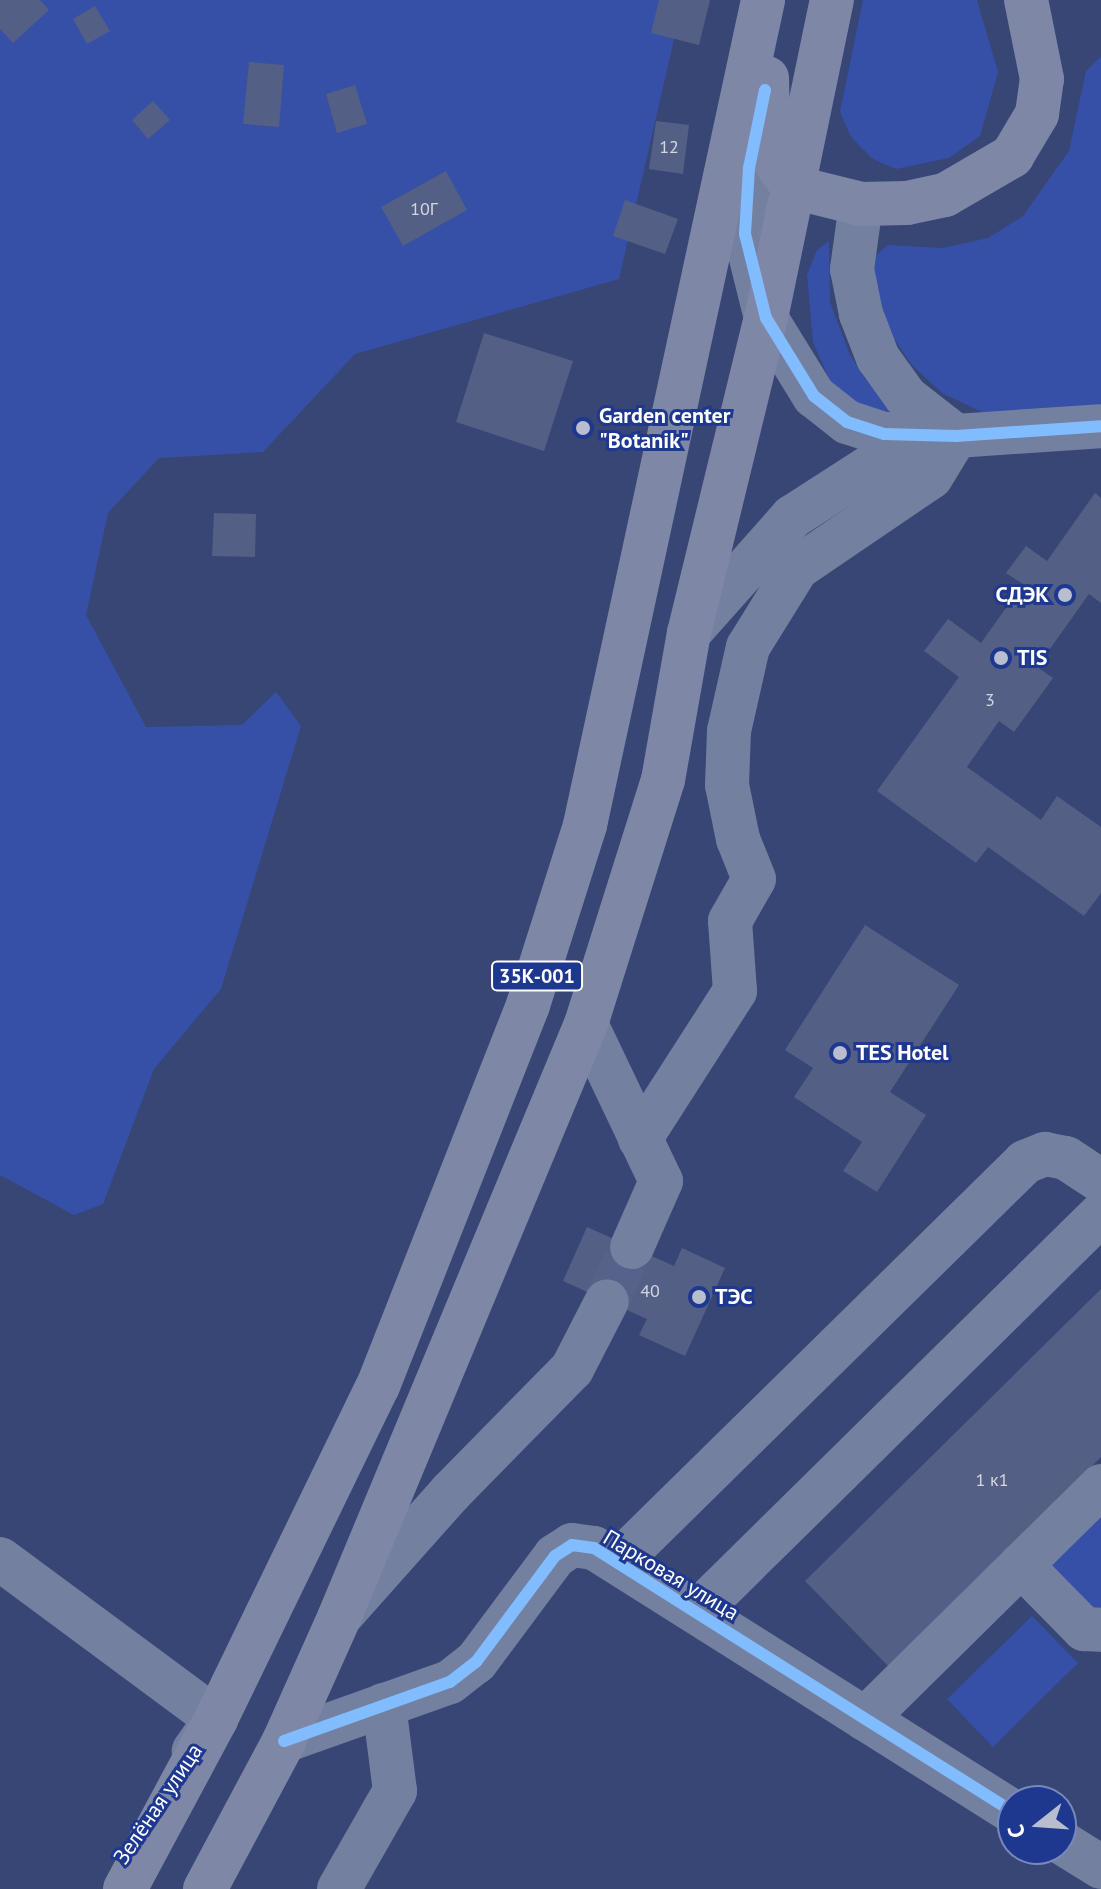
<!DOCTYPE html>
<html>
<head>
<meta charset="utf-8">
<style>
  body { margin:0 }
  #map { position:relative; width:1101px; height:1889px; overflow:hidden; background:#384675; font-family:"PT Sans",sans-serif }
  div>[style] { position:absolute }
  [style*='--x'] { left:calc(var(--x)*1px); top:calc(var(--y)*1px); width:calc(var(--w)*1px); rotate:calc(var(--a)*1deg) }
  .green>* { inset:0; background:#3550a6 }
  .building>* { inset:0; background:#545f85 }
  .minor-tunnel>* { height:44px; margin-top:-22px; transform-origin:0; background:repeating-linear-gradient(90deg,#56628a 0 44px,transparent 0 66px) }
  .minor>* { height:44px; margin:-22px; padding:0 22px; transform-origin:22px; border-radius:22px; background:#7480a0 }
  .major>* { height:44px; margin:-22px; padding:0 22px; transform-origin:22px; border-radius:22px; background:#7f87a7 }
  .cycleway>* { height:12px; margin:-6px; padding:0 6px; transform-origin:6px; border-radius:6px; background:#80bcff }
  .dots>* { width:22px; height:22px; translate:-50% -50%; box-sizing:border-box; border:4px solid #1e388f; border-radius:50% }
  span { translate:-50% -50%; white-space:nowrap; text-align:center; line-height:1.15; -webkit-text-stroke:6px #1e388f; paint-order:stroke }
  .number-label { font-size:18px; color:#d4d7e0 }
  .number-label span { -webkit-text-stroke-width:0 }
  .shield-label span { padding:2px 6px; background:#1e388f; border:2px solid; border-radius:6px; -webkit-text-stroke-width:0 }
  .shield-label { font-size:20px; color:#fff; font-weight:700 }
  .poi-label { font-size:22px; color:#fff; font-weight:700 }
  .left { translate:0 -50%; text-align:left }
  .right { translate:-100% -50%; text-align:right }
  .street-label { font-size:22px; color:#fff }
  .north { position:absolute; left:997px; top:1785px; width:80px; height:80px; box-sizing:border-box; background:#1e388f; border:2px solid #7888bc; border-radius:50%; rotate:253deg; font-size:22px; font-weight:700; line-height:32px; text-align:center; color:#fff }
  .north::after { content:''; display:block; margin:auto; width:28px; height:36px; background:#b9becf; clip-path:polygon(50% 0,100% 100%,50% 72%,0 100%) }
</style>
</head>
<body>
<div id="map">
  <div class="green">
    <i style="clip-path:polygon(0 0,683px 0,619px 279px,355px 354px,263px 452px,159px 458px,108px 513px,86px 615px,146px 727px,242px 725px,276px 692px,301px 726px,221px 989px,154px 1069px,103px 1204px,74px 1215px,0 1175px)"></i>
    <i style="clip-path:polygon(863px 0,977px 0,998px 72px,980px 136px,949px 158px,896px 169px,873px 159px,851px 137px,840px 112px)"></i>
    <i style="clip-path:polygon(1101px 56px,1101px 406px,988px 415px,942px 393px,912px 365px,887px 329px,872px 279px,874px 257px,888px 245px,943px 248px,988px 238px,1023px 216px,1069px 151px,1086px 71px)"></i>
    <i style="clip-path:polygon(829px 241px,830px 302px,849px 353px,865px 379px,896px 410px,883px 422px,831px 383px,813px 342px,807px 275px,817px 250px)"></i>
    <i style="clip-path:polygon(1101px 1504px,1101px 1610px,1090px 1611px,1049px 1566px)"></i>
    <i style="clip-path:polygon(1032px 1616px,1078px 1663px,993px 1747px,947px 1699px)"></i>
  </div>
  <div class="building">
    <i style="clip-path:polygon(0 0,40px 0,49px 10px,13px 43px,0 29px)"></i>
    <i style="clip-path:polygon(659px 0,710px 0,699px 45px,651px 33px)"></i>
    <i style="clip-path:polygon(95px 6px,110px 31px,87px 44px,73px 19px)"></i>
    <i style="clip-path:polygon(249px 62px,284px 65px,279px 127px,243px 124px)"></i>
    <i style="clip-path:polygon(355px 85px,367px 124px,337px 133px,326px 94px)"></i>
    <i style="clip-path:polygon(153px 101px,170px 120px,148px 139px,132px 120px)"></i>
    <i style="clip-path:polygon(656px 121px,689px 125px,683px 174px,649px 169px)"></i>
    <i style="clip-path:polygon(446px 171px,467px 210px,403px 246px,381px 207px)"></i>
    <i style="clip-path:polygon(625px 200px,678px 219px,665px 254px,613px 236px)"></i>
    <i style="clip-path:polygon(484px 333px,573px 361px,544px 451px,456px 422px)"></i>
    <i style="clip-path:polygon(1095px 493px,1101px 498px,1101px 603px,1089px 594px,1037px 667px,1053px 678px,1014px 732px,999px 721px,967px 767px,1041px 820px,1057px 796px,1101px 827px,1101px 893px,1084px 916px,988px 847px,976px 863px,877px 791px,959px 677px,924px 651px,948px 619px,981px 643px,1023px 584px,1006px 573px,1026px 546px,1047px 561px)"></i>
    <i style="clip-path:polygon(214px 513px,256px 514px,255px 557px,212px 556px)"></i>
    <i style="clip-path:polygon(865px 925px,959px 985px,890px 1092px,926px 1115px,877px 1192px,843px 1171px,862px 1142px,794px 1097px,813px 1068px,785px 1050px)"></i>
    <i style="clip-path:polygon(587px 1227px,674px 1266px,682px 1248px,725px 1268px,685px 1356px,639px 1335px,647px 1319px,563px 1281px)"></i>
    <i style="clip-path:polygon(1101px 1289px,1101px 1457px,889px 1667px,805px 1581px)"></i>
  </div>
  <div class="minor-tunnel">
    <i style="--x:607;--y:1301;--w:60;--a:-65.2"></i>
  </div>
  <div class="minor">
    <i style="--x:761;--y:112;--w:57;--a:102.1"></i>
    <i style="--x:749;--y:168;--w:66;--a:93.5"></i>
    <i style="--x:745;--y:234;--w:87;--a:76"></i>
    <i style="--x:766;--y:318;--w:92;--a:58.4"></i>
    <i style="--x:814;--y:396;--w:42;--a:38.2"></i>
    <i style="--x:847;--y:422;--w:39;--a:18"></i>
    <i style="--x:884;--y:434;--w:72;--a:1.6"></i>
    <i style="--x:956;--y:436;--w:145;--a:-3.9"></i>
    <i style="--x:861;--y:204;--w:66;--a:97.9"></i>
    <i style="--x:852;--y:269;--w:46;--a:78.7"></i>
    <i style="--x:861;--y:314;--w:47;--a:68.9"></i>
    <i style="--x:878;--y:358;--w:48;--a:54.3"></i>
    <i style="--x:906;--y:397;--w:63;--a:38"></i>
    <i style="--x:689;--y:633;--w:155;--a:-48.4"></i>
    <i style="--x:792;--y:517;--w:103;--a:-32.8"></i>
    <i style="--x:879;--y:461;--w:55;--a:-18.1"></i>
    <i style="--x:586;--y:1024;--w:174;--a:64.5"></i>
    <i style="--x:661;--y:1181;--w:72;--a:113.7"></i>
    <i style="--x:640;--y:1139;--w:176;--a:-57.3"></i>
    <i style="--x:735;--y:991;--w:70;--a:-94.1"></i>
    <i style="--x:730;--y:921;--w:48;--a:-60.3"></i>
    <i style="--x:754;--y:879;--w:43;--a:-111.8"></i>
    <i style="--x:738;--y:839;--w:55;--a:-101.5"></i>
    <i style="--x:727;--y:785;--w:54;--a:-87.9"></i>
    <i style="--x:729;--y:731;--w:86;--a:-77.3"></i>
    <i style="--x:748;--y:647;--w:93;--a:-58.2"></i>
    <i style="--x:797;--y:568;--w:162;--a:-34.2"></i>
    <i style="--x:931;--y:477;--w:48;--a:-58.6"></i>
    <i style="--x:0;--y:1559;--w:269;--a:36.5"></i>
    <i style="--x:216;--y:1719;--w:39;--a:125"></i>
    <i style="--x:618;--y:1562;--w:571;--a:-44.5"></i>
    <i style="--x:1025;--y:1162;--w:22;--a:-22"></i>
    <i style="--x:1045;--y:1154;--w:21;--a:11"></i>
    <i style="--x:1066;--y:1158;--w:42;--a:33.3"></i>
    <i style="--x:1021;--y:1565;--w:90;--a:45.5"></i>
    <i style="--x:1084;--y:1629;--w:17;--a:3"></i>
    <i style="--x:344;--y:1612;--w:159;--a:-48.3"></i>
    <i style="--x:450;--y:1493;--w:174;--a:-45.5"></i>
    <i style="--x:572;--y:1369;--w:76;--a:-62.8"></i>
    <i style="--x:697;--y:1612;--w:567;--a:-44.57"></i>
    <i style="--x:865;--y:1719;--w:332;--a:-44.6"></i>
    <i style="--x:284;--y:1741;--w:176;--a:-19.6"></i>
    <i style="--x:450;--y:1682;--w:33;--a:-38"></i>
    <i style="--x:476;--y:1662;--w:132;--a:-53.3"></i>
    <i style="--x:555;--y:1556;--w:20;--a:-33"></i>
    <i style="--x:572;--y:1545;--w:22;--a:8"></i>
    <i style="--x:594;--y:1548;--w:495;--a:32.2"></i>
    <i style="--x:1061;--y:1842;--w:47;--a:32"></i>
    <i style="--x:339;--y:1889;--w:113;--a:-60.3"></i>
    <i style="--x:395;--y:1791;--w:87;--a:-97.3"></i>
  </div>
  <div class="major">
    <i style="--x:767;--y:78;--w:75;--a:88.5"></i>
    <i style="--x:769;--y:153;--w:42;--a:54.8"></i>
    <i style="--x:793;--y:187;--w:70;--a:14"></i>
    <i style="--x:861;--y:204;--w:46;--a:-1.2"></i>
    <i style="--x:907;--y:203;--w:39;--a:-12"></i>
    <i style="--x:945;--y:195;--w:78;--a:-30.2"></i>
    <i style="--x:1012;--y:156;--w:49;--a:-59.2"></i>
    <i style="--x:1037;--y:114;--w:35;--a:-82"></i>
    <i style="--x:1042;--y:79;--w:81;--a:-101.4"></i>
    <i style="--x:125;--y:1889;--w:193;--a:-61.8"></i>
    <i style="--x:216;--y:1719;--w:370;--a:-64.1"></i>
    <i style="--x:378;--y:1386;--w:409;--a:-68.5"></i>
    <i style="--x:528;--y:1005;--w:189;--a:-72.4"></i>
    <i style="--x:585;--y:825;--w:844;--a:-77.82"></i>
    <i style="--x:205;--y:1889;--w:168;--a:-61.9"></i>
    <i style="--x:284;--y:1741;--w:135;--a:-65.9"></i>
    <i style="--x:339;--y:1618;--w:643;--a:-67.42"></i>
    <i style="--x:586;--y:1024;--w:256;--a:-72.5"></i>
    <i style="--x:663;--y:780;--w:149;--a:-80"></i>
    <i style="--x:689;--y:633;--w:324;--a:-76.3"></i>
    <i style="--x:766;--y:318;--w:325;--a:-78.3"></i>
  </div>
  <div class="cycleway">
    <i style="--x:765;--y:90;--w:80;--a:101.6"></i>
    <i style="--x:749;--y:168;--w:66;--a:93.5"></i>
    <i style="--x:745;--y:234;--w:87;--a:76"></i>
    <i style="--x:766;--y:318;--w:92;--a:58.4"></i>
    <i style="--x:814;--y:396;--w:42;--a:38.2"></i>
    <i style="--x:847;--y:422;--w:39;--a:18"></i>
    <i style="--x:884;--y:434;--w:72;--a:1.6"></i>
    <i style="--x:956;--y:436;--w:145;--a:-3.9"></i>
    <i style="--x:284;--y:1741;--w:176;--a:-19.6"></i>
    <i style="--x:450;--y:1682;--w:33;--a:-38"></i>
    <i style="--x:476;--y:1662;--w:132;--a:-53.3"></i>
    <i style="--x:555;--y:1556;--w:20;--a:-33"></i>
    <i style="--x:572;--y:1545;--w:22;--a:8"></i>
    <i style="--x:594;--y:1548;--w:495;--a:32.2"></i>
  </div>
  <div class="dots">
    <i style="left:583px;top:428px;background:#b9becf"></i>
    <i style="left:1065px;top:595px;background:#b9becf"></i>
    <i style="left:1001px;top:658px;background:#b9becf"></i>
    <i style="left:840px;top:1053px;background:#b9becf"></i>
    <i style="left:699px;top:1297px;background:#b9becf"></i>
  </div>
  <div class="number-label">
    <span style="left:669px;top:147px">12</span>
    <span style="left:424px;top:209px">10Г</span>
    <span style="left:990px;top:700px">3</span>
    <span style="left:650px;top:1291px">40</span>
    <span style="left:992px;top:1480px">1 к1</span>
  </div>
  <div class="shield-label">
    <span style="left:537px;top:976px">35К-001</span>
  </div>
  <div class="poi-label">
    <span class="left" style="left:599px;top:428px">Garden center<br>"Botanik"</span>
    <span class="right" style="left:1049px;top:595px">СДЭК</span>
    <span class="left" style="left:1017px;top:658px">TIS</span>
    <span class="left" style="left:856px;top:1053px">TES Hotel</span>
    <span class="left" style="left:715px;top:1297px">ТЭС</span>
  </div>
  <div class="street-label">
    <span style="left:671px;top:1575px;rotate:31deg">Парковая улица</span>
    <span style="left:158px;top:1804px;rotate:-56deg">Зелёная улица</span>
  </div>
  <div class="north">С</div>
</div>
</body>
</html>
